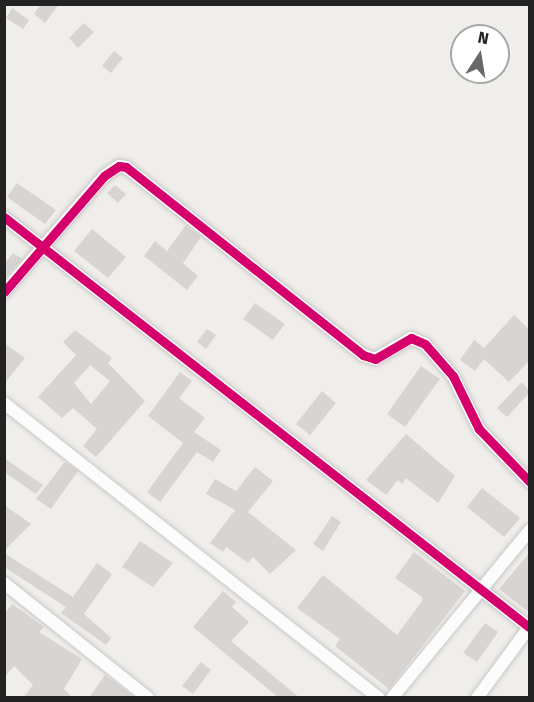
<!DOCTYPE html>
<html>
<head>
<meta charset="utf-8">
<style>
  body { margin:0 }
  #map { position:relative; width:534px; height:702px; overflow:hidden; background:#f0eeeb; font-family:"Fira Sans",sans-serif }
  div>[style] { position:absolute }
  [style*='--x'] { left:calc(var(--x)*1px); top:calc(var(--y)*1px); width:calc(var(--w)*1px); rotate:calc(var(--a)*1deg) }
  .building>* { inset:0; background:#d7d4d2 }
  .roads { filter:drop-shadow(0 0 2px #c9c8c7) drop-shadow(0 0 2px #c9c8c7) }
  .street>* { height:12px; margin:-6px; padding:0 6px; transform-origin:6px; border-radius:6px; background:#fdfcfc }
  .cycleway>* { height:9px; margin:-4.5px; padding:0 4.5px; transform-origin:4.5px; border-radius:4.5px; background:#d6006c }
  span { translate:-50% -50%; white-space:nowrap; text-align:center; line-height:1.15; -webkit-text-stroke:5px #fff; paint-order:stroke }
  .frame { position:absolute; inset:0; border:6px solid #222; pointer-events:none }
  .north { position:absolute; left:450px; top:24px; width:60px; height:60px; box-sizing:border-box; background:#fff; border:2px solid #a7a7a7; border-radius:50%; rotate:12deg; font-size:16px; font-weight:700; line-height:24px; text-align:center; color:#222 }
  .north::after { content:''; display:block; margin:auto; width:21px; height:27px; background:#6a6968; clip-path:polygon(50% 0,100% 100%,50% 72%,0 100%) }
</style>
</head>
<body>
<div id="map">
  <div class="building">
    <i style="clip-path:polygon(41px 4px,59px 4px,45px 23px,34px 14px)"></i>
    <i style="clip-path:polygon(12px 8px,29px 20px,23px 29px,6px 18px)"></i>
    <i style="clip-path:polygon(84px 23px,94px 32px,78px 48px,69px 38px)"></i>
    <i style="clip-path:polygon(114px 51px,123px 58px,111px 73px,102px 66px)"></i>
    <i style="clip-path:polygon(17px 183px,56px 210px,45px 224px,7px 197px)"></i>
    <i style="clip-path:polygon(115px 185px,126px 194px,118px 203px,107px 193px)"></i>
    <i style="clip-path:polygon(186px 225px,201px 237px,183px 263px,198px 276px,187px 290px,144px 256px,155px 241px,167px 251px)"></i>
    <i style="clip-path:polygon(92px 229px,126px 257px,108px 278px,74px 251px)"></i>
    <i style="clip-path:polygon(13px 253px,22px 259px,4px 279px,4px 264px)"></i>
    <i style="clip-path:polygon(255px 303px,285px 324px,273px 340px,243px 319px)"></i>
    <i style="clip-path:polygon(514px 315px,530px 330px,530px 360px,509px 382px,484px 359px,475px 371px,460px 360px,474px 340px,484px 348px)"></i>
    <i style="clip-path:polygon(207px 329px,216px 335px,206px 349px,197px 342px)"></i>
    <i style="clip-path:polygon(evenodd,75px 330px,112px 358px,108px 363px,145px 401px,96px 457px,83px 446px,97px 429px,73px 408px,62px 418px,38px 397px,76px 355px,63px 342px,75px 330px,90px 365px,110px 381px,91px 404px,74px 383px,90px 365px)"></i>
    <i style="clip-path:polygon(4px 343px,25px 358px,4px 384px)"></i>
    <i style="clip-path:polygon(421px 366px,440px 379px,405px 427px,387px 414px)"></i>
    <i style="clip-path:polygon(180px 372px,192px 381px,179px 398px,205px 418px,194px 432px,221px 450px,213px 462px,197px 452px,160px 502px,147px 492px,183px 443px,148px 416px)"></i>
    <i style="clip-path:polygon(522px 382px,530px 392px,507px 417px,497px 408px)"></i>
    <i style="clip-path:polygon(322px 391px,336px 403px,310px 435px,296px 424px)"></i>
    <i style="clip-path:polygon(406px 434px,455px 476px,438px 503px,406px 478px,402px 484px,398px 480px,386px 495px,366px 480px)"></i>
    <i style="clip-path:polygon(4px 458px,43px 485px,36px 494px,4px 472px)"></i>
    <i style="clip-path:polygon(65px 462px,78px 471px,51px 509px,36px 499px)"></i>
    <i style="clip-path:polygon(255px 467px,273px 481px,248px 512px,296px 550px,270px 574px,253px 557px,248px 563px,226px 547px,223px 552px,210px 543px,235px 510px,206px 494px,215px 479px,236px 491px)"></i>
    <i style="clip-path:polygon(482px 488px,520px 518px,504px 537px,467px 507px)"></i>
    <i style="clip-path:polygon(4px 505px,31px 524px,4px 551px)"></i>
    <i style="clip-path:polygon(332px 516px,341px 522px,323px 551px,313px 544px)"></i>
    <i style="clip-path:polygon(140px 541px,173px 563px,153px 587px,122px 567px)"></i>
    <i style="clip-path:polygon(414px 552px,465px 591px,389px 689px,335px 646px,340px 639px,297px 608px,323px 575px,397px 635px,422px 601px,422px 597px,395px 578px)"></i>
    <i style="clip-path:polygon(530px 552px,530px 613px,499px 589px)"></i>
    <i style="clip-path:polygon(4px 553px,73px 597px,97px 563px,112px 574px,84px 614px,111px 638px,106px 645px,61px 613px,66px 607px,4px 567px)"></i>
    <i style="clip-path:polygon(223px 591px,236px 602px,232px 607px,249px 622px,231px 641px,300px 698px,279px 698px,193px 627px)"></i>
    <i style="clip-path:polygon(12px 604px,44px 627px,39px 632px,82px 659px,64px 689px,73px 698px,23px 698px,33px 685px,14px 666px,4px 678px,4px 615px)"></i>
    <i style="clip-path:polygon(485px 623px,498px 632px,477px 662px,463px 653px)"></i>
    <i style="clip-path:polygon(201px 662px,211px 670px,193px 694px,182px 686px)"></i>
    <i style="clip-path:polygon(105px 675px,125px 690px,134px 698px,89px 698px)"></i>
  </div>
  <div class="roads">
    <div class="street">
      <i style="--x:4;--y:217;--w:666;--a:37.99"></i>
      <i style="--x:4;--y:292;--w:153;--a:-49.2"></i>
      <i style="--x:104;--y:176;--w:18;--a:-34"></i>
      <i style="--x:119;--y:166;--w:7;--a:8"></i>
      <i style="--x:126;--y:167;--w:303;--a:38.4"></i>
      <i style="--x:363;--y:355;--w:13;--a:18"></i>
      <i style="--x:375;--y:359;--w:42;--a:-30.3"></i>
      <i style="--x:411;--y:338;--w:15;--a:23"></i>
      <i style="--x:425;--y:344;--w:43;--a:48.8"></i>
      <i style="--x:453;--y:376;--w:59;--a:63.9"></i>
      <i style="--x:479;--y:429;--w:74;--a:46.1"></i>
      <i style="--x:4;--y:403;--w:477;--a:38.2"></i>
      <i style="--x:4;--y:583;--w:184;--a:38.6"></i>
      <i style="--x:392;--y:698;--w:217;--a:-50.6"></i>
      <i style="--x:477;--y:698;--w:89;--a:-53.6"></i>
    </div>
  </div>
  <div class="cycleway">
    <i style="--x:4;--y:217;--w:666;--a:37.99"></i>
    <i style="--x:4;--y:292;--w:153;--a:-49.2"></i>
    <i style="--x:104;--y:176;--w:18;--a:-34"></i>
    <i style="--x:119;--y:166;--w:7;--a:8"></i>
    <i style="--x:126;--y:167;--w:303;--a:38.4"></i>
    <i style="--x:363;--y:355;--w:13;--a:18"></i>
    <i style="--x:375;--y:359;--w:42;--a:-30.3"></i>
    <i style="--x:411;--y:338;--w:15;--a:23"></i>
    <i style="--x:425;--y:344;--w:43;--a:48.8"></i>
    <i style="--x:453;--y:376;--w:59;--a:63.9"></i>
    <i style="--x:479;--y:429;--w:74;--a:46.1"></i>
  </div>
  <div class="frame"></div>
  <div class="north">N</div>
</div>
</body>
</html>
